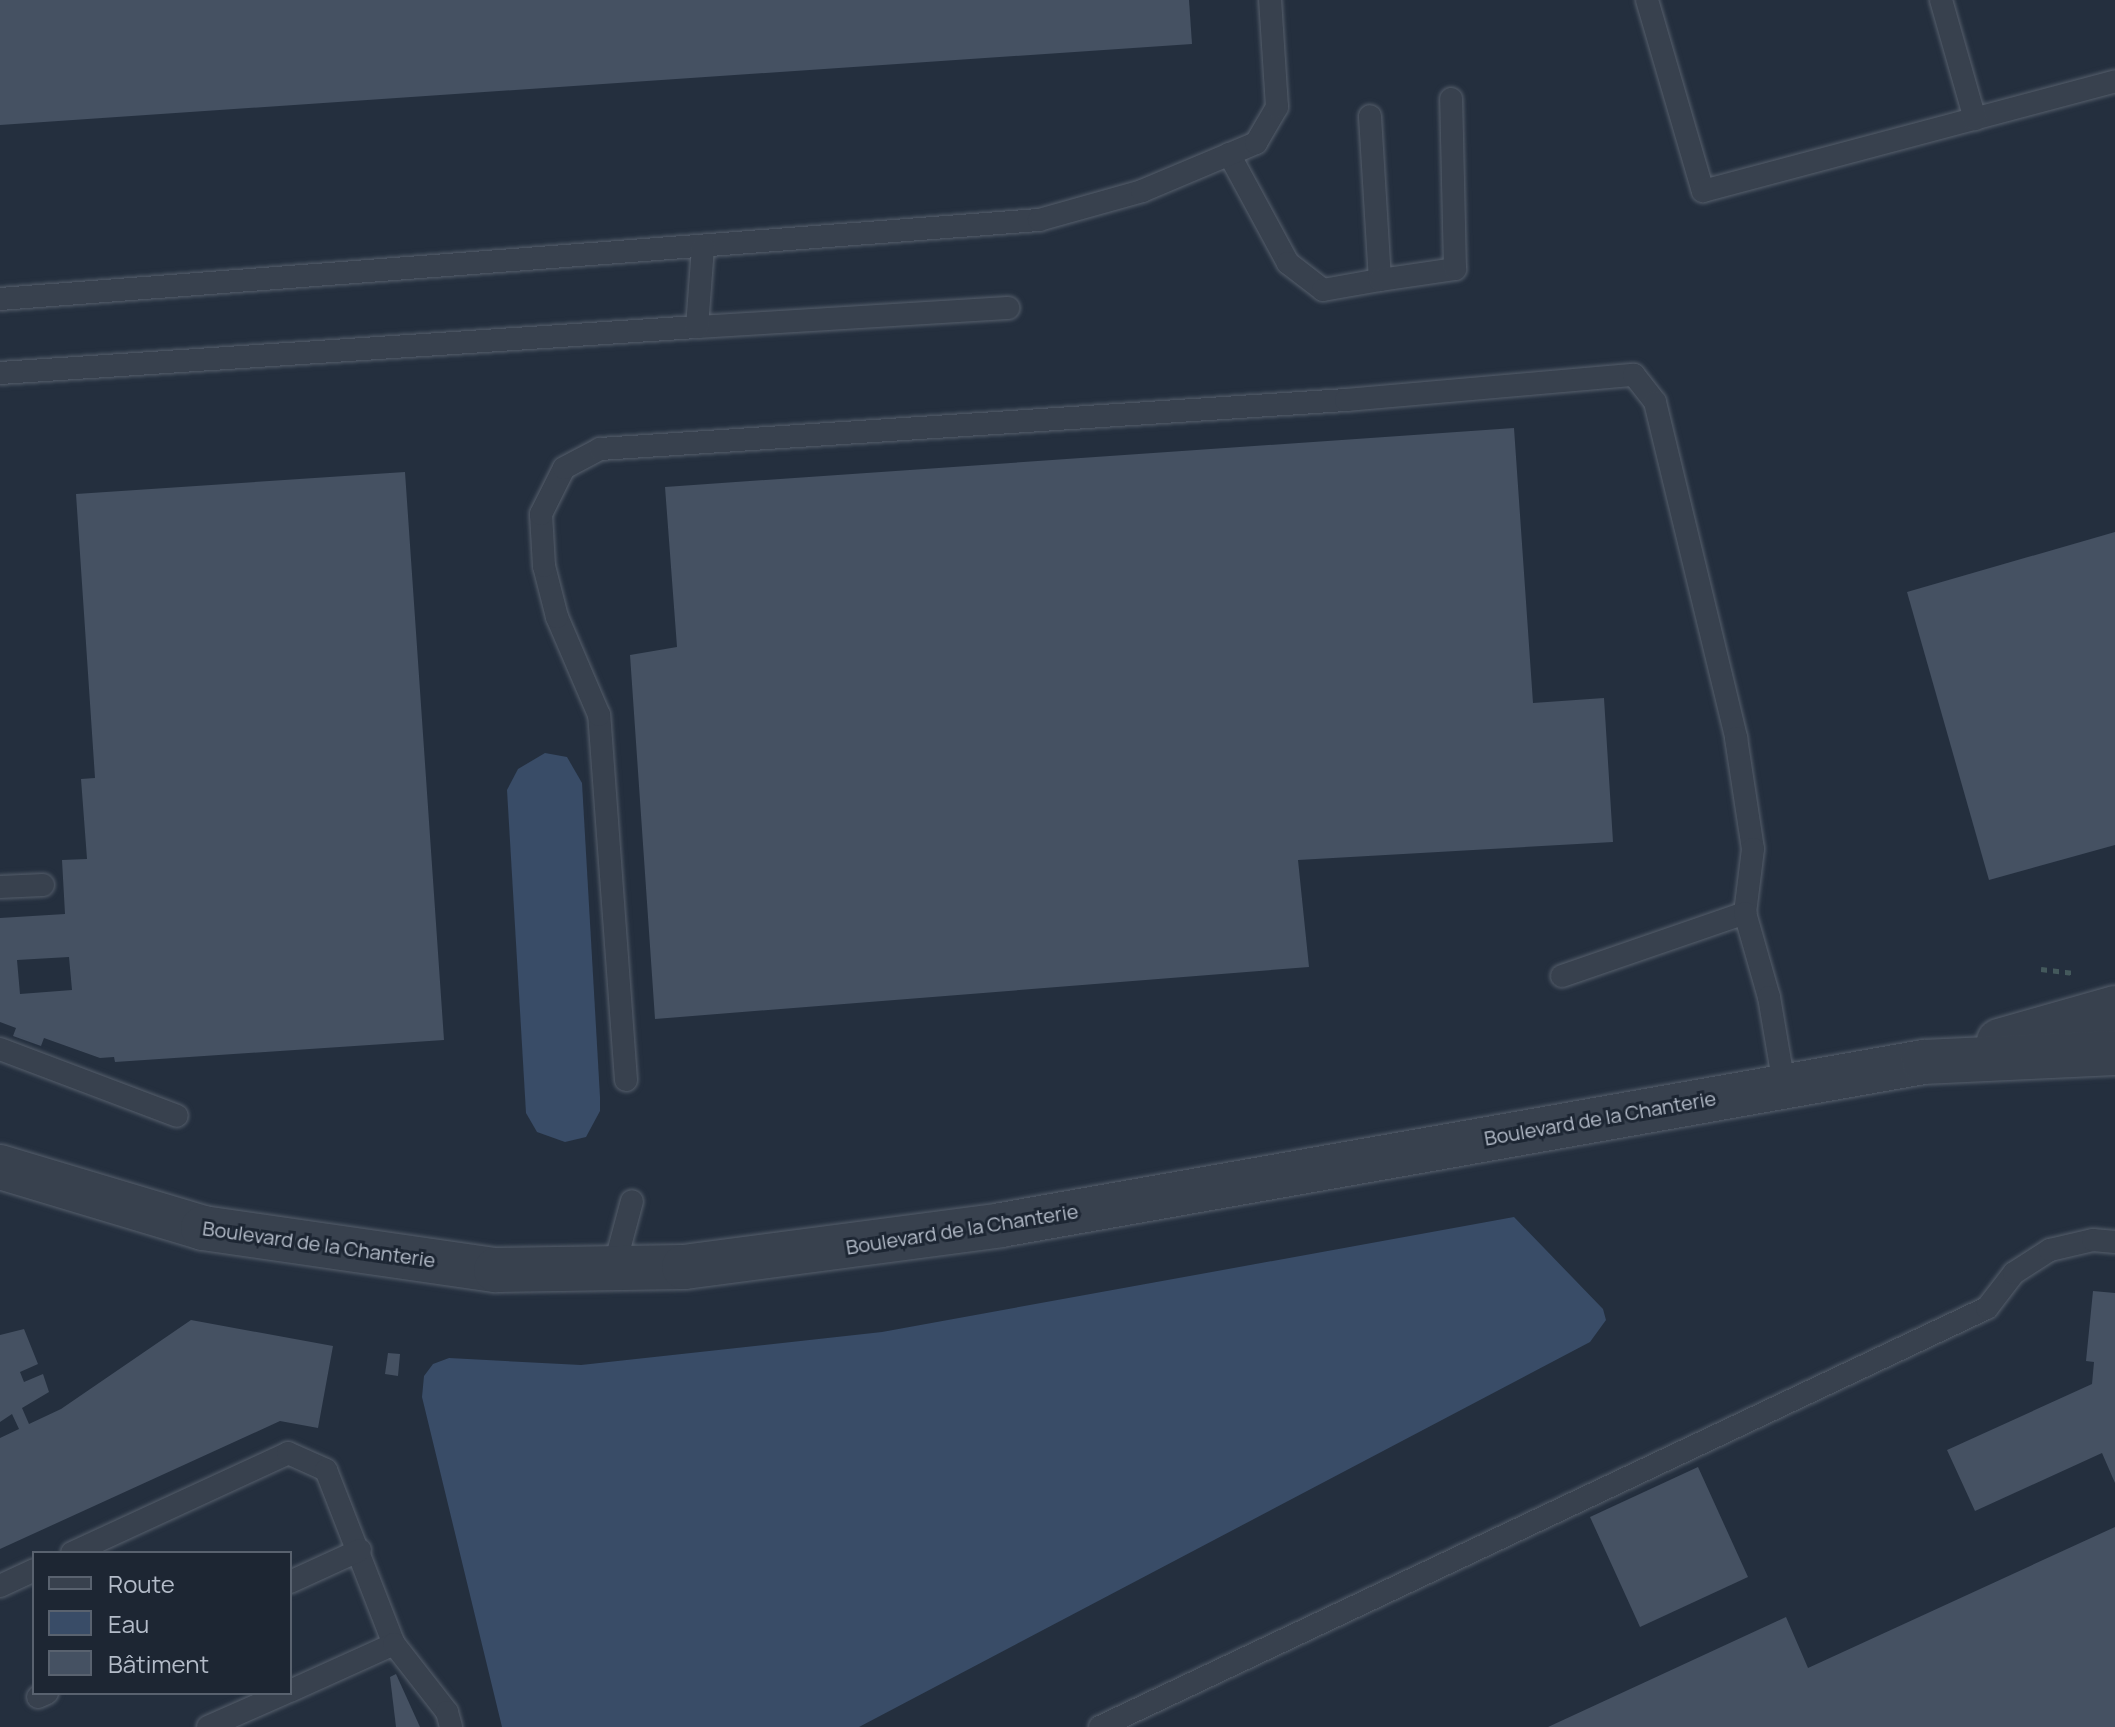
<!DOCTYPE html>
<html>
<head>
<meta charset="utf-8">
<style>
  body { margin:0 }
  #map { position:relative; width:2115px; height:1727px; overflow:hidden; background:#242f3e; font-family:Manrope,sans-serif }
  div>[style] { position:absolute }
  [style*='--x'] { left:calc(var(--x)*1px); top:calc(var(--y)*1px); width:calc(var(--w)*1px); rotate:calc(var(--a)*1deg) }
  .water>* { inset:0; background:#394c67 }
  .building>* { inset:0; background:#455162 }
  .path>* { height:5px; margin-top:-2.5px; transform-origin:0; background:repeating-linear-gradient(90deg,#44595c 0 6px,transparent 0 12px) }
  .roads { filter:drop-shadow(0 0 2px #565f6c) drop-shadow(0 0 2px #565f6c) }
  .service>* { height:22px; margin:-11px; padding:0 11px; transform-origin:11px; border-radius:11px; background:#38414e }
  .tertiary>* { height:44px; margin:-22px; padding:0 22px; transform-origin:22px; border-radius:22px; background:#38414e }
  span { translate:-50% -50%; white-space:nowrap; text-align:center; line-height:1.15; -webkit-text-stroke:6px #1d2633; paint-order:stroke }
  .street-label { font-size:20px; color:#b4bcc9 }
  .legend { position:absolute; left:32px; top:1551px; width:260px; height:144px; box-sizing:border-box; background:#1d2633; border:2px solid #59626f; margin:0; padding:10px 14px; list-style:none; font-size:24px; color:#b4bcc9 }
  .legend li { display:flex; align-items:center; gap:16px; height:40px }
  .legend b { width:40px; border:2px solid #59626f }
</style>
</head>
<body>
<div id="map">
  <div class="water">
    <i style="clip-path:polygon(545px 753px,567px 757px,582px 783px,600px 1097px,600px 1111px,586px 1137px,565px 1142px,537px 1132px,526px 1113px,507px 790px,518px 769px)"></i>
    <i style="clip-path:polygon(1514px 1217px,1603px 1309px,1606px 1320px,1590px 1342px,859px 1727px,502px 1727px,422px 1397px,424px 1376px,433px 1364px,449px 1358px,581px 1365px,882px 1332px)"></i>
  </div>
  <div class="building">
    <i style="clip-path:polygon(0 0,1189px 0,1192px 44px,0 125px)"></i>
    <i style="clip-path:polygon(1514px 428px,1533px 703px,1604px 698px,1613px 842px,1298px 860px,1309px 967px,655px 1019px,630px 655px,677px 647px,665px 487px)"></i>
    <i style="clip-path:polygon(evenodd,405px 472px,444px 1040px,115px 1062px,114px 1057px,100px 1058px,44px 1038px,41px 1046px,13px 1036px,16px 1028px,0 1022px,0 918px,65px 914px,62px 860px,87px 859px,81px 779px,95px 778px,76px 494px,405px 472px,69px 957px,72px 990px,20px 994px,17px 960px,69px 957px)"></i>
    <i style="clip-path:polygon(2115px 532px,2115px 845px,1989px 880px,1907px 592px)"></i>
    <i style="clip-path:polygon(2093px 1291px,2115px 1293px,2115px 1483px,2102px 1453px,1975px 1511px,1947px 1450px,2092px 1384px,2094px 1362px,2086px 1361px)"></i>
    <i style="clip-path:polygon(191px 1320px,333px 1346px,318px 1428px,280px 1421px,0 1549px,0 1438px,19px 1429px,12px 1414px,0 1422px,0 1335px,24px 1329px,38px 1364px,20px 1372px,24px 1382px,43px 1374px,49px 1392px,22px 1408px,29px 1424px,61px 1409px)"></i>
    <i style="clip-path:polygon(388px 1353px,400px 1354px,398px 1376px,385px 1374px)"></i>
    <i style="clip-path:polygon(1698px 1467px,1748px 1577px,1640px 1627px,1590px 1517px)"></i>
    <i style="clip-path:polygon(2115px 1527px,2115px 1727px,1548px 1727px,1786px 1617px,1808px 1668px)"></i>
    <i style="clip-path:polygon(396px 1674px,420px 1727px,396px 1727px,390px 1677px)"></i>
  </div>
  <div class="path">
    <i style="--x:2041;--y:969;--w:35;--a:7"></i>
  </div>
  <div class="roads">
    <div class="service">
      <i style="--x:1647;--y:0;--w:199;--a:73.7"></i>
      <i style="--x:1703;--y:191;--w:426;--a:-14.9"></i>
      <i style="--x:1941;--y:0;--w:124;--a:74.1"></i>
      <i style="--x:1229;--y:154;--w:124;--a:61.6"></i>
      <i style="--x:1288;--y:263;--w:44;--a:37.6"></i>
      <i style="--x:1323;--y:290;--w:58;--a:-10"></i>
      <i style="--x:1380;--y:280;--w:164;--a:-93.5"></i>
      <i style="--x:1380;--y:280;--w:76;--a:-8.3"></i>
      <i style="--x:1455;--y:269;--w:170;--a:-91.3"></i>
      <i style="--x:0;--y:299;--w:1042;--a:-4.35"></i>
      <i style="--x:1039;--y:220;--w:107;--a:-15.7"></i>
      <i style="--x:1142;--y:191;--w:124;--a:-22.8"></i>
      <i style="--x:1256;--y:143;--w:42;--a:-59.7"></i>
      <i style="--x:1277;--y:107;--w:107;--a:-93.7"></i>
      <i style="--x:697;--y:327;--w:312;--a:-3.5"></i>
      <i style="--x:0;--y:373;--w:699;--a:-3.78"></i>
      <i style="--x:697;--y:327;--w:80;--a:-85.7"></i>
      <i style="--x:0;--y:887;--w:43;--a:-2.7"></i>
      <i style="--x:1562;--y:976;--w:194;--a:-19"></i>
      <i style="--x:0;--y:1049;--w:189;--a:20.7"></i>
      <i style="--x:626;--y:1080;--w:366;--a:-94.2"></i>
      <i style="--x:599;--y:715;--w:107;--a:-113.2"></i>
      <i style="--x:557;--y:617;--w:53;--a:-104.3"></i>
      <i style="--x:544;--y:566;--w:52;--a:-93.3"></i>
      <i style="--x:541;--y:514;--w:51;--a:-63.4"></i>
      <i style="--x:564;--y:468;--w:41;--a:-27.8"></i>
      <i style="--x:600;--y:449;--w:748;--a:-3.76"></i>
      <i style="--x:1346;--y:400;--w:289;--a:-5"></i>
      <i style="--x:1634;--y:375;--w:34;--a:52"></i>
      <i style="--x:1655;--y:402;--w:346;--a:76.4"></i>
      <i style="--x:1736;--y:738;--w:112;--a:81.3"></i>
      <i style="--x:1753;--y:849;--w:64;--a:97.1"></i>
      <i style="--x:1745;--y:913;--w:87;--a:74.1"></i>
      <i style="--x:1769;--y:997;--w:89;--a:80.3"></i>
      <i style="--x:614;--y:1268;--w:69;--a:-75"></i>
      <i style="--x:72;--y:1553;--w:238;--a:-24.8"></i>
      <i style="--x:288;--y:1453;--w:42;--a:24.1"></i>
      <i style="--x:326;--y:1470;--w:187;--a:68.7"></i>
      <i style="--x:394;--y:1644;--w:114;--a:155.7"></i>
      <i style="--x:290;--y:1582;--w:77;--a:-24.6"></i>
      <i style="--x:0;--y:1586;--w:38;--a:-25"></i>
      <i style="--x:394;--y:1644;--w:86;--a:52.1"></i>
      <i style="--x:447;--y:1712;--w:16;--a:75"></i>
      <i style="--x:38;--y:1697;--w:10;--a:-24"></i>
      <i style="--x:208;--y:1727;--w:84;--a:-23.8"></i>
      <i style="--x:1100;--y:1727;--w:981;--a:-25.29"></i>
      <i style="--x:1987;--y:1308;--w:44;--a:-52.4"></i>
      <i style="--x:2014;--y:1273;--w:43;--a:-32.6"></i>
      <i style="--x:2050;--y:1250;--w:44;--a:-13.1"></i>
      <i style="--x:2093;--y:1240;--w:22;--a:5"></i>
    </div>
    <div class="tertiary">
      <i style="--x:1999;--y:1041;--w:121;--a:-15.9"></i>
      <i style="--x:0;--y:1167;--w:212;--a:16.7"></i>
      <i style="--x:203;--y:1228;--w:296;--a:8.2"></i>
      <i style="--x:496;--y:1270;--w:188;--a:-0.9"></i>
      <i style="--x:684;--y:1267;--w:320;--a:-7.5"></i>
      <i style="--x:1001;--y:1225;--w:937;--a:-10.02"></i>
      <i style="--x:1924;--y:1062;--w:191;--a:-2.7"></i>
    </div>
  </div>
  <div class="street-label">
    <span style="left:1600px;top:1118px;rotate:-10deg">Boulevard de la Chanterie</span>
    <span style="left:962px;top:1229px;rotate:-9deg">Boulevard de la Chanterie</span>
    <span style="left:319px;top:1244px;rotate:8deg">Boulevard de la Chanterie</span>
  </div>
  <ul class="legend">
  <li><b style="height:10px;background:#38414e"></b>Route</li>
  <li><b style="height:22px;background:#394c67"></b>Eau</li>
  <li><b style="height:22px;background:#455162"></b>Bâtiment</li>
  </ul>
</div>
</body>
</html>
